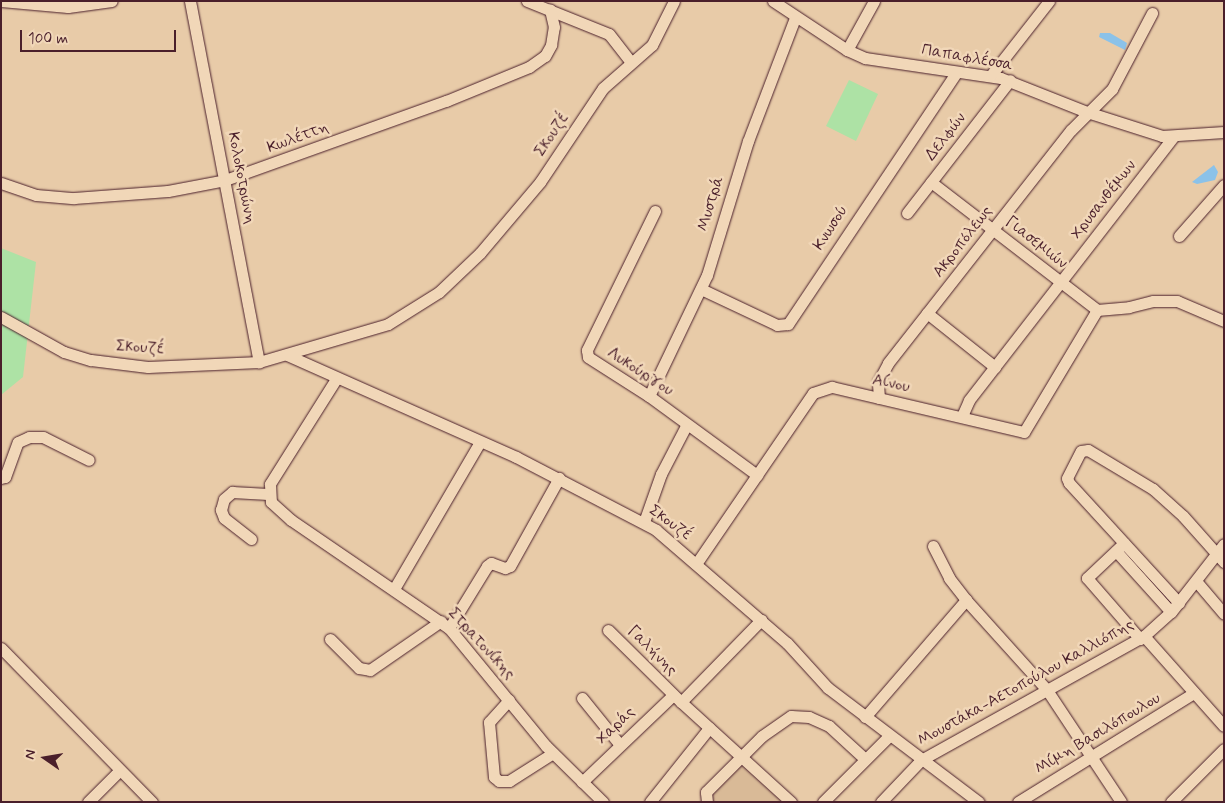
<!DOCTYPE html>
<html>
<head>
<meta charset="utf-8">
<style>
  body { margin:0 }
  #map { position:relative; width:1225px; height:803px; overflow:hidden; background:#e8cba8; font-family:Mynerve,sans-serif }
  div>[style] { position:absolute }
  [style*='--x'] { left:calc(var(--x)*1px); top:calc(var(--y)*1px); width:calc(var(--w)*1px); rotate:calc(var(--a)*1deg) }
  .built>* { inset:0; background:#d9ba97 }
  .green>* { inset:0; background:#ade2a5 }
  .water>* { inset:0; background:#8bc2e9 }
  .roads { filter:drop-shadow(0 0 1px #4a1f2b) drop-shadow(0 0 1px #4a1f2b) }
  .minor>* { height:11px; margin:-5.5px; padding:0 5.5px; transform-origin:5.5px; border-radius:5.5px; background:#f1d7b8 }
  span { translate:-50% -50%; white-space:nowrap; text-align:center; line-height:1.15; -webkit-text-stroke:5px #f1d7b8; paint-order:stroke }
  .street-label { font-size:16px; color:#4a1f2b }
  .frame { position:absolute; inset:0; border:2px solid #4a1f2b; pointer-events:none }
  .north { position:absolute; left:20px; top:733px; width:50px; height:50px; -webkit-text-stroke:4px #f1d7b8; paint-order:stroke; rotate:283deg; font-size:14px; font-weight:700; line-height:20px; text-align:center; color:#4a1f2b }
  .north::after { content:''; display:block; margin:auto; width:18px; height:22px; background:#4a1f2b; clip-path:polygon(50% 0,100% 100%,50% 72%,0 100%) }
  .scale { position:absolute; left:20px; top:30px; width:156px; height:22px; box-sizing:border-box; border:2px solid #4a1f2b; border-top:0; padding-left:6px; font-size:15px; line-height:18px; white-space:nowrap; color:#4a1f2b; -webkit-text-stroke:4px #f1d7b8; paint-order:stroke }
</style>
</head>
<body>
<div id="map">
  <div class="built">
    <i style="clip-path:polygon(744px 760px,788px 802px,713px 802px,710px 795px)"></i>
  </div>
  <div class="green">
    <i style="clip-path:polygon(849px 80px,878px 94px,856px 141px,826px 126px)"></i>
    <i style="clip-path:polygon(1px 248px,36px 262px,23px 377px,1px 395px)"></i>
  </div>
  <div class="water">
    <i style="clip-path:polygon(1100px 33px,1110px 33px,1127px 43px,1125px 50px,1099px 37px)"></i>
    <i style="clip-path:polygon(1214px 165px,1218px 172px,1215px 180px,1197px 184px,1192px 182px)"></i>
  </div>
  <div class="roads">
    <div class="minor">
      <i style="--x:1;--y:1;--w:67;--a:5.1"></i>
      <i style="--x:68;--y:7;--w:44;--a:-7.8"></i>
      <i style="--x:190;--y:1;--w:368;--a:79.2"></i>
      <i style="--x:527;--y:1;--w:88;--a:21.9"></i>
      <i style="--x:609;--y:34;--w:34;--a:52"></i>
      <i style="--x:773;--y:1;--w:89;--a:33.5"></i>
      <i style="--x:847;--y:50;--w:20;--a:24"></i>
      <i style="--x:865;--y:58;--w:137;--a:8.4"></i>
      <i style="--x:1001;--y:78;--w:92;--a:21.6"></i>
      <i style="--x:1087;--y:112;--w:79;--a:17.7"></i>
      <i style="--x:1162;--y:136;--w:62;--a:-3.7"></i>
      <i style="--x:847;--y:50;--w:56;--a:-61.1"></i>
      <i style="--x:991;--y:75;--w:94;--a:-51.9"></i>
      <i style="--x:931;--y:182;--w:210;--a:37.6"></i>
      <i style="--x:1;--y:183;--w:37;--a:19"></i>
      <i style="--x:36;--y:195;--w:38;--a:5"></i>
      <i style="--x:74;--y:198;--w:94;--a:-4.3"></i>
      <i style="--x:168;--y:191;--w:58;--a:-10.9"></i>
      <i style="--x:225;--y:180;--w:235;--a:-19.7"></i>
      <i style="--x:446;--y:101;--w:90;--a:-22.3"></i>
      <i style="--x:529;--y:67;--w:19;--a:-35"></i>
      <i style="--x:545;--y:56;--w:13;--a:-61"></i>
      <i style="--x:551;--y:45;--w:18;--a:-81"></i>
      <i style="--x:554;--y:27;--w:18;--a:-103"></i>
      <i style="--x:655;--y:211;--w:155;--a:116.1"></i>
      <i style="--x:587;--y:350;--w:7;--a:82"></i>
      <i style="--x:588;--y:357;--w:72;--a:32.6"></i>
      <i style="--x:649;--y:396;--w:134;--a:36.2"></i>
      <i style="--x:907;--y:213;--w:168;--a:-52.2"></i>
      <i style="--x:1179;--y:236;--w:68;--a:-48.6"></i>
      <i style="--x:701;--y:289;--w:84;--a:25.3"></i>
      <i style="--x:777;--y:325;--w:11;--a:-5"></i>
      <i style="--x:788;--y:324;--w:303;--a:-56.2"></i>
      <i style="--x:1097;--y:310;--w:32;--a:-5"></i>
      <i style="--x:1129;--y:307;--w:25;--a:-14"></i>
      <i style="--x:1153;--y:301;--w:24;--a:0"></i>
      <i style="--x:1177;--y:301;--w:51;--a:23.1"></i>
      <i style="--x:927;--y:313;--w:87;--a:38.5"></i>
      <i style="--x:1;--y:317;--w:72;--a:29.1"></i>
      <i style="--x:64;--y:352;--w:28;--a:17"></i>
      <i style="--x:91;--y:360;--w:57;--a:7"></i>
      <i style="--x:148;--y:367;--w:111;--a:-2.6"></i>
      <i style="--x:259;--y:362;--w:134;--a:-16.4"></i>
      <i style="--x:388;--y:324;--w:60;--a:-32.1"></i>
      <i style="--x:439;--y:292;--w:57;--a:-43.6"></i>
      <i style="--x:480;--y:253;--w:93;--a:-49.8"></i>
      <i style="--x:540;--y:182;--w:113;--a:-56.2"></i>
      <i style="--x:603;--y:88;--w:65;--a:-41.3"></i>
      <i style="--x:652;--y:45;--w:49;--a:-63.4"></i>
      <i style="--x:287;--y:355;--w:251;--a:24"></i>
      <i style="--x:516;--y:457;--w:158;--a:27.5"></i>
      <i style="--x:656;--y:530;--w:173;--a:40.8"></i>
      <i style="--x:787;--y:643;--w:61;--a:47.7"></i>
      <i style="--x:828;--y:688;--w:189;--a:37.1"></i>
      <i style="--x:336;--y:379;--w:124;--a:122.2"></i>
      <i style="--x:270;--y:484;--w:18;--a:87"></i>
      <i style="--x:271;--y:502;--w:27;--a:42"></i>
      <i style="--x:291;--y:520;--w:191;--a:34.4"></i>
      <i style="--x:449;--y:628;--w:153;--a:50.6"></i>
      <i style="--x:546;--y:746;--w:80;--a:44.5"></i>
      <i style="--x:649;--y:396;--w:134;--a:-64.4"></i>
      <i style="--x:707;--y:275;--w:140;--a:-73"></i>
      <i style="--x:748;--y:141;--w:132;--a:-69.1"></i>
      <i style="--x:879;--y:398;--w:16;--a:-94"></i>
      <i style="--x:878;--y:382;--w:21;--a:-62"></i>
      <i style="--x:888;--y:363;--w:296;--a:-51.9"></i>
      <i style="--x:1071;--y:130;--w:58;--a:-45"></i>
      <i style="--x:1112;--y:89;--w:86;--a:-62.2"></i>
      <i style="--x:962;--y:416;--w:17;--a:-66"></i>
      <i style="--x:969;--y:400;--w:333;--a:-52.2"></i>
      <i style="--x:1;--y:478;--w:4;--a:-14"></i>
      <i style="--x:5;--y:477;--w:37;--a:-70"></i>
      <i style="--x:18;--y:442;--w:12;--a:-24"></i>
      <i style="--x:29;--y:437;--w:14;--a:0"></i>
      <i style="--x:43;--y:437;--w:51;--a:26.6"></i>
      <i style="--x:644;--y:522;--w:51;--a:-70.5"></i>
      <i style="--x:661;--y:474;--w:56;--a:-62.5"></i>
      <i style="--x:251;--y:539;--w:34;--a:-142"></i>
      <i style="--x:224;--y:518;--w:9;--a:-111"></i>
      <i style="--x:221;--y:510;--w:11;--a:-75"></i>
      <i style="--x:224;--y:499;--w:11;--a:-41"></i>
      <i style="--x:232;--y:492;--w:36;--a:3"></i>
      <i style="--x:1124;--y:543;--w:51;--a:136.6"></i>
      <i style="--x:1087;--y:578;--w:81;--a:49"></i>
      <i style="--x:933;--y:546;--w:36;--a:63"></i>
      <i style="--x:949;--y:578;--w:28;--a:52"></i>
      <i style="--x:966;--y:600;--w:121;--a:48"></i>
      <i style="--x:1047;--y:690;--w:134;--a:56.5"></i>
      <i style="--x:1116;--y:551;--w:82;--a:48"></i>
      <i style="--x:696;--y:564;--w:207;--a:-55.6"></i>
      <i style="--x:813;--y:393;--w:20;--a:-18"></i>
      <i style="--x:832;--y:387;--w:197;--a:13.2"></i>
      <i style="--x:1024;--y:432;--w:142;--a:-59.1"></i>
      <i style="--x:1196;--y:581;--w:43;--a:49.7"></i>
      <i style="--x:394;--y:589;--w:170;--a:-59.7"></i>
      <i style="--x:1179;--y:603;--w:163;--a:-132.5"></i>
      <i style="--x:1069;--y:483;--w:5;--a:-112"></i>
      <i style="--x:1067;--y:478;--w:30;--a:-63"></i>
      <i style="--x:1081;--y:451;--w:7;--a:-8"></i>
      <i style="--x:1088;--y:450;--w:76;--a:31"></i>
      <i style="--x:1153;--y:489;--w:40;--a:42"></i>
      <i style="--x:1183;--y:516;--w:62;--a:48.3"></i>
      <i style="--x:449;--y:628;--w:73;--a:-58.5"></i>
      <i style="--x:487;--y:566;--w:5;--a:-37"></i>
      <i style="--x:491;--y:563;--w:15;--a:20"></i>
      <i style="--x:505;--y:568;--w:5;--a:-22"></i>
      <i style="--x:510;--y:566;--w:101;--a:-60.9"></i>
      <i style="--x:608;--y:630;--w:103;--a:44.6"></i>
      <i style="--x:681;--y:702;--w:115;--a:-45.7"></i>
      <i style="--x:1144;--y:636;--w:120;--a:48.4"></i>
      <i style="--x:330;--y:639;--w:41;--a:45"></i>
      <i style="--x:359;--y:668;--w:11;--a:10"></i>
      <i style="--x:370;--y:670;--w:86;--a:-34.6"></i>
      <i style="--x:1;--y:648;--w:216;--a:45.6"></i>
      <i style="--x:582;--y:698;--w:60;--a:51"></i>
      <i style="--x:509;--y:700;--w:30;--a:132"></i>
      <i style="--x:489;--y:722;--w:55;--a:84.8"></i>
      <i style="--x:494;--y:777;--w:6;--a:39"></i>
      <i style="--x:499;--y:781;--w:10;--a:0"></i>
      <i style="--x:509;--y:781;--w:52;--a:-32.5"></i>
      <i style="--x:681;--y:702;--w:149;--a:42.3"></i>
      <i style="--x:865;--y:717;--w:155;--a:-49.2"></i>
      <i style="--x:582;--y:782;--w:126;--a:-43.7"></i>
      <i style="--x:88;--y:802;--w:44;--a:-45"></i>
      <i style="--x:650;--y:802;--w:95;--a:-51.4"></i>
      <i style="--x:707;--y:802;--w:10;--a:-96"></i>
      <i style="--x:706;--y:792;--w:79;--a:-45"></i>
      <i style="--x:762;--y:736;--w:35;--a:-35"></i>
      <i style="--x:791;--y:716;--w:18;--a:3"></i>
      <i style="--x:809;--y:717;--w:22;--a:24"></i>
      <i style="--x:829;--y:726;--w:49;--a:42.5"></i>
      <i style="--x:823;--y:802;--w:93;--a:-45"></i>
      <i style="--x:881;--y:802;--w:58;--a:-46.4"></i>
      <i style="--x:921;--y:760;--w:255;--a:-29.1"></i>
      <i style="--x:1144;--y:636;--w:36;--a:-42"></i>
      <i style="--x:1171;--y:612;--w:86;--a:-52.1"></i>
      <i style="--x:1018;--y:802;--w:207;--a:-31.8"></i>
      <i style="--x:1171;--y:802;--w:75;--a:-45"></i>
    </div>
  </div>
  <div class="street-label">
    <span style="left:967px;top:58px;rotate:10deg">Παπαφλέσσα</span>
    <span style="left:552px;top:135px;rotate:-56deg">Σκουζέ</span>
    <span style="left:946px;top:137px;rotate:-52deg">Δελφών</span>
    <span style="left:298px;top:138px;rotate:-20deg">Κωλέττη</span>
    <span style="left:241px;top:178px;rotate:79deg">Κολοκοτρώνη</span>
    <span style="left:1104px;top:200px;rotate:-52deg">Χρυσανθέμων</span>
    <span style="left:711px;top:204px;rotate:-73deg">Μυστρά</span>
    <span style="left:831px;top:228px;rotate:-57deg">Κνωσού</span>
    <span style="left:963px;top:242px;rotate:-52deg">Ακροπόλεως</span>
    <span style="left:1036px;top:243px;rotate:38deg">Γιασεμιών</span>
    <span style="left:140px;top:348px;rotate:4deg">Σκουζέ</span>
    <span style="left:640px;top:372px;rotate:33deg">Λυκούργου</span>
    <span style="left:891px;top:384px;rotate:12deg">Αίνου</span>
    <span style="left:670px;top:523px;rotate:36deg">Σκουζέ</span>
    <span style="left:481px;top:644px;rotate:48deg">Στρατονίκης</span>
    <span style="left:652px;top:651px;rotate:45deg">Γαλήνης</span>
    <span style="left:1026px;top:683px;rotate:-29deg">Μουστάκα-Αετοπούλου Καλλιόπης</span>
    <span style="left:616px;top:726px;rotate:-44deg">Χαράς</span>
    <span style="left:1098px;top:734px;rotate:-31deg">Μίμη Βασιλόπουλου</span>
  </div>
  <div class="frame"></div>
  <div class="north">N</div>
  <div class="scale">100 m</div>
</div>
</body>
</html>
